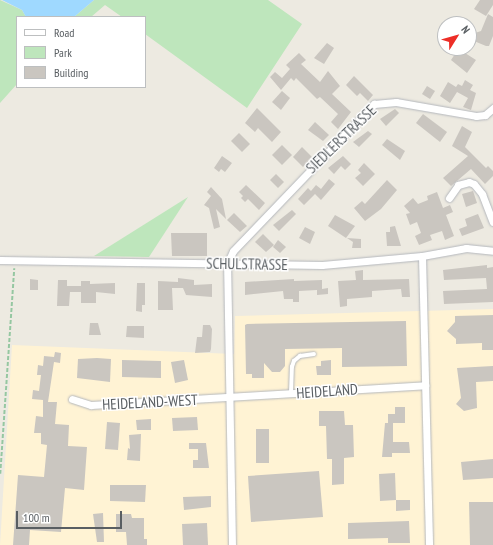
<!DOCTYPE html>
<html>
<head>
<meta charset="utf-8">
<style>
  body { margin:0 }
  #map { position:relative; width:493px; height:545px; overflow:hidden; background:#edeae1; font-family:"PT Sans Narrow",sans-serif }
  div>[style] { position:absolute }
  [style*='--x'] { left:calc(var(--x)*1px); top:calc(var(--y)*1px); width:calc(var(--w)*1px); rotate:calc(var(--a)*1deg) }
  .commercial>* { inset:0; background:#fff3d4 }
  .green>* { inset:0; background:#bee6bc }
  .water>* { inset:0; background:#9fd9ff }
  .building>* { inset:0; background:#cac6c0 }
  .path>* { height:1.5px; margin-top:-0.75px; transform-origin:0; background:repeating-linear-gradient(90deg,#95c7a1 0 4px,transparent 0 6px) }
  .roads { filter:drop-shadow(0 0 1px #b4b7bc) drop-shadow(0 0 1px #b4b7bc) }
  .lane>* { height:3.5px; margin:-1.75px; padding:0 1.75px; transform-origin:1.75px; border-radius:1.75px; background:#fff }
  .street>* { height:7px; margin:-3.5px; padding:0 3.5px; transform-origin:3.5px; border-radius:3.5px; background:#fff }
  span { translate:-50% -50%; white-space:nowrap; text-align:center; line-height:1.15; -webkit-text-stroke:3px #fff; paint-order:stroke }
  .street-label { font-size:15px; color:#595e62 }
  .legend { position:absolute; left:16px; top:16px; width:130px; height:72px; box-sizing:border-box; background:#fff; border:1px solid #bdbfc0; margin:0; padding:5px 7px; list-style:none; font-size:12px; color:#595e62 }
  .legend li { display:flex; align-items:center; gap:8px; height:20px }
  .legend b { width:20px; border:1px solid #bdbfc0 }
  .north { position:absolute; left:437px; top:16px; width:40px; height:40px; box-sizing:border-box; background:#fff; border:1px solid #bdbfc0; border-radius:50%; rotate:53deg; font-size:11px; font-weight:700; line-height:16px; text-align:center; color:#595e62 }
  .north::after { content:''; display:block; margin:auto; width:14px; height:18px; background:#ed2e27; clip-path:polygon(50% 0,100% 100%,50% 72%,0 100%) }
  .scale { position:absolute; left:16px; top:511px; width:106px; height:18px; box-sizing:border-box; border:2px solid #595e62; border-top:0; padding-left:5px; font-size:12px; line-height:14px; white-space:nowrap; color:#595e62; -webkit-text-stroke:3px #fff; paint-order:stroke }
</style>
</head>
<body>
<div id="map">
  <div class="commercial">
    <i style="clip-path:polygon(493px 309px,493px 545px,0 545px,12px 345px,234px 354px,235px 316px)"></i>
  </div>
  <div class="green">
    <i style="clip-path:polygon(0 0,22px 10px,26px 17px,17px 17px,17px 84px,0 103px)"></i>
    <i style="clip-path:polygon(94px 0,268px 0,302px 24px,247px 108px,145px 34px,145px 17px,122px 17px,105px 5px,91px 17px,74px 17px)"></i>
    <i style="clip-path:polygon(188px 197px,149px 257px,94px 256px)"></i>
  </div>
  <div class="water">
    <i style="clip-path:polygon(2px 0,94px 0,74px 17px,26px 17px,22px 10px)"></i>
  </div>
  <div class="building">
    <i style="clip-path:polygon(480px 0,493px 0,493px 5px,486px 16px,474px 9px)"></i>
    <i style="clip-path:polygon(488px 14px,493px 17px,493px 36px,489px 46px,486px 46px,474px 41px,473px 37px,475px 33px,481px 31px)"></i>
    <i style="clip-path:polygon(327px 43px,334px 48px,324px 64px,314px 58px)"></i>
    <i style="clip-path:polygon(459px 48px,468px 48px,465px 53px,476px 60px,467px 73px,451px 60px)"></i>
    <i style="clip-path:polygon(299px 53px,306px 60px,301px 64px,320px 82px,328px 71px,340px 86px,332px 94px,351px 112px,338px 129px,331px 122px,338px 114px,320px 97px,317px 99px,296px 78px,294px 81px,291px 78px,281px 90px,270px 77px,275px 72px,282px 78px,290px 69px,286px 65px)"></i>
    <i style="clip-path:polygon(354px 76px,373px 95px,368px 101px,360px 93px,357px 96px,346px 85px)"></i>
    <i style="clip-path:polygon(465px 80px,473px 85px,470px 90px,476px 93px,471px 110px,463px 107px,468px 98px,457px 92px,450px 103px,440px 96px,448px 82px,456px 87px,458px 84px,462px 86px)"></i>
    <i style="clip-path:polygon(427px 86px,435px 91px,430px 99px,422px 94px)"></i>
    <i style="clip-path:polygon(282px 91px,290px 98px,281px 110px,272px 102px)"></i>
    <i style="clip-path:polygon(257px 108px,281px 132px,272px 142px,258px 128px,255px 132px,245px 123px)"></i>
    <i style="clip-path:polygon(395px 109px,399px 113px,386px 126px,380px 119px)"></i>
    <i style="clip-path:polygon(423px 114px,447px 132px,440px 142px,416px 123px)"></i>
    <i style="clip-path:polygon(315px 122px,329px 135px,323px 141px,308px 130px)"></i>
    <i style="clip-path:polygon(462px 126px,472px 132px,465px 147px,486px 168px,488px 166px,493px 171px,493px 176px,485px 184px,471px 169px,451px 186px,443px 178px,468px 156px,452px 146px)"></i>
    <i style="clip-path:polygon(368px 131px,372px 134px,359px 147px,353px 142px)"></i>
    <i style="clip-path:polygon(239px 133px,250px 144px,242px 152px,231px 141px)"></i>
    <i style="clip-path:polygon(387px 139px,405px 151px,400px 160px,382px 145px)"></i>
    <i style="clip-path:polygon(282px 145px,292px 155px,282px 165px,272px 155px)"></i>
    <i style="clip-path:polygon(302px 147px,312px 157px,303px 167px,293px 157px)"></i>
    <i style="clip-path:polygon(222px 156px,232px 163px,225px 172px,221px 169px,219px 172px,214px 168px)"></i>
    <i style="clip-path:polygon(343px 156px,351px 164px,345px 170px,341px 166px,334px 174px,328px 168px)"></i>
    <i style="clip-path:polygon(364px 163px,375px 174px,363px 186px,355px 178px,361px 173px,358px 170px)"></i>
    <i style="clip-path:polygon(276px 174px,284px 182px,278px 188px,270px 180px)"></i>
    <i style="clip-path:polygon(329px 179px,335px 184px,321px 200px,315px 194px,304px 205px,298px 199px,308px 188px,311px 191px,316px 185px,321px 189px)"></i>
    <i style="clip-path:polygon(387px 180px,397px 190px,381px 209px,365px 221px,354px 208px,362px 201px,365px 204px)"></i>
    <i style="clip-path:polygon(246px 185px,265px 203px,259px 210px,248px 199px,245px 202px,241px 198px,243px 196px,239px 192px)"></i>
    <i style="clip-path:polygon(211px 187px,222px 199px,226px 219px,216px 209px,220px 227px,214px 229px,209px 208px,204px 205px,211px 196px,207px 192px)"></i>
    <i style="clip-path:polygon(473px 191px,477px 203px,466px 207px,462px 194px)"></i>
    <i style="clip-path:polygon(437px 192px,443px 208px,450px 205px,453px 212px,446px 215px,454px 236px,445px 240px,442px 231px,430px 235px,432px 240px,419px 245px,415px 236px,421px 233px,417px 222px,410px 225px,406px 214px,410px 213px,404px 206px,413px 198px,418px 204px,428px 200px,427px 196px)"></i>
    <i style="clip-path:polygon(292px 210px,296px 214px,279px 231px,273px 225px)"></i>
    <i style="clip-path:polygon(234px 213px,247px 226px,240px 232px,227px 220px)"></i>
    <i style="clip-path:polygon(478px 214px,484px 228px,462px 236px,459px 229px,467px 226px,465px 219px)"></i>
    <i style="clip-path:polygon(335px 215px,355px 226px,346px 238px,328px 226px)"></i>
    <i style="clip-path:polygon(395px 226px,401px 246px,387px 246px,386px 232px,390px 232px,390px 227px)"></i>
    <i style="clip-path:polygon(305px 227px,315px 232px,310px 244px,299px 238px)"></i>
    <i style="clip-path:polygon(171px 233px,207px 233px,207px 256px,172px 256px)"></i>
    <i style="clip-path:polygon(263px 234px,274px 245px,266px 252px,255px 242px)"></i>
    <i style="clip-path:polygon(347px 238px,361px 239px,361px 248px,352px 248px,353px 242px)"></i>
    <i style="clip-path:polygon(278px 240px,286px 247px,280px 253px,273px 247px)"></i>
    <i style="clip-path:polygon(487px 265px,487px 268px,493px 267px,493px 302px,444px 304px,443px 291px,487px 289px,486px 278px,444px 280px,443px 270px)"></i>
    <i style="clip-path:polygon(363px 270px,363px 280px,409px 279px,410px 297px,402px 297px,401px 289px,372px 291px,372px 297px,347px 299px,347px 306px,340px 307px,338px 281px,356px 280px,355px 271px)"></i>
    <i style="clip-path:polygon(178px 278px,194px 280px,194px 285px,212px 284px,212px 297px,186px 295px,183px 288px,172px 288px,173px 310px,158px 310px,158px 281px,178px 282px)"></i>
    <i style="clip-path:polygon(30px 279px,38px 280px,38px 290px,30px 290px)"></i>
    <i style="clip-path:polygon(294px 279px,294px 281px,322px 280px,322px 289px,328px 288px,328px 294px,317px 295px,317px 290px,299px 291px,299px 302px,293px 302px,293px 299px,284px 299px,283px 291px,245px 295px,245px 282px)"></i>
    <i style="clip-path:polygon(58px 280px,67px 280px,67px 286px,81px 286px,81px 281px,90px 281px,90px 284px,115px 283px,115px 294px,96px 292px,96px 303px,81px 303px,81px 292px,70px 292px,69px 306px,57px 306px)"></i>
    <i style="clip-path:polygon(137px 283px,145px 283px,145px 305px,142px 305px,142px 312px,136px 311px)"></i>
    <i style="clip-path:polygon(493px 315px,493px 350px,482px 350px,482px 343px,456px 344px,456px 339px,447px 331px,455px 322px,455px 316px)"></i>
    <i style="clip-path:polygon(406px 321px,407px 366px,342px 367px,342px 348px,285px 349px,285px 366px,280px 372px,272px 372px,264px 363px,264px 378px,252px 378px,252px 374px,246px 374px,245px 325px,247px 324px)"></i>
    <i style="clip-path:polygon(90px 323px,98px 323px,101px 335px,89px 335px)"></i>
    <i style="clip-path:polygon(203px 325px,210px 325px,212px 329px,211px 349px,210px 352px,195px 353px,197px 337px,202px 337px)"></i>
    <i style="clip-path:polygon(127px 326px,144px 326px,144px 338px,126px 337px)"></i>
    <i style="clip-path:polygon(55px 352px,61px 353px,60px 363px,54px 362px,48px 402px,57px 402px,55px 424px,69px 425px,68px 446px,87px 447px,84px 490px,65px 488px,61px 532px,30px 530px,29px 545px,13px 545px,18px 475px,44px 477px,47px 445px,41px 444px,41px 433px,34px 433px,36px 416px,43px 417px,43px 400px,32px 399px,33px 390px,39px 391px,41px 375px,37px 375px,38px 365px,43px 366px,44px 356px,54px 357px)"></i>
    <i style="clip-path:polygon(97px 358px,111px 359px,110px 382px,77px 378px,78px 359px)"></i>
    <i style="clip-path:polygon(122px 360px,161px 361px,161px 378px,122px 377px)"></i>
    <i style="clip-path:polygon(184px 360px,188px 380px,175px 383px,171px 362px)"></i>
    <i style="clip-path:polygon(331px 360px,331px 375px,317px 375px,316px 366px,321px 366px,321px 361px)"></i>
    <i style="clip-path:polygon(493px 366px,493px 381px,476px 382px,477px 408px,464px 411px,456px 404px,461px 398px,457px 368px)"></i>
    <i style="clip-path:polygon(395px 407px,405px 407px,405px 423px,388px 423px,388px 414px,395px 414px)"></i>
    <i style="clip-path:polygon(319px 411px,344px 411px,345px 425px,353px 425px,354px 457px,344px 458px,344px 484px,332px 485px,332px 459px,327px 459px,326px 426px,319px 426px)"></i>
    <i style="clip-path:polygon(197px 417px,198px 430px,173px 431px,172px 418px)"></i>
    <i style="clip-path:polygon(151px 419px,151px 430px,137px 430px,136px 420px)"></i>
    <i style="clip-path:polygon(107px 422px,120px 423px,118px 450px,105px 449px)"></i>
    <i style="clip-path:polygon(385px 423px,393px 423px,393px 442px,409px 442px,410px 453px,392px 453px,392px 457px,382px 457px)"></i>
    <i style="clip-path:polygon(256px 429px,269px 429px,269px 463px,256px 463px)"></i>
    <i style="clip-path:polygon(141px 434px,140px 461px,127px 460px,128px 448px,130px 449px,129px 435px)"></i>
    <i style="clip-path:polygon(189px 443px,206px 443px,209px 468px,193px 468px,193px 460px,198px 460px,198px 449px,189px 449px)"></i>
    <i style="clip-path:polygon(493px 459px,493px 478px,463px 480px,461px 462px)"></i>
    <i style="clip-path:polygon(319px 471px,323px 517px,251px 522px,248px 476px)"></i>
    <i style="clip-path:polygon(395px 473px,396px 500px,380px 501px,379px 474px)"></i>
    <i style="clip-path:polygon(110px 485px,146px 485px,145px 502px,110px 501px)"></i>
    <i style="clip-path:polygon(211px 496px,211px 507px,184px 510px,183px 497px)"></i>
    <i style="clip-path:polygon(396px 500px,410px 500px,410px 510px,396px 511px)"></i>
    <i style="clip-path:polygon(469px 502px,493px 502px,493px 545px,470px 545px)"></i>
    <i style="clip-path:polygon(103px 513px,104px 542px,97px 542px,93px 514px)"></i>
    <i style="clip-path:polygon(116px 514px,131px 514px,132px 518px,144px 518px,144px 539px,147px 539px,147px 545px,127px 545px,126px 532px,116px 532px)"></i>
    <i style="clip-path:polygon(409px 521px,410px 543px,388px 543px,388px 538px,348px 539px,348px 523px)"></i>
    <i style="clip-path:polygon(207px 523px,208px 545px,183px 545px,182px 524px)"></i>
  </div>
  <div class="path">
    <i style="--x:0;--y:474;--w:206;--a:-86.1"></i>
  </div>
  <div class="roads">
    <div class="lane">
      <i style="--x:291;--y:393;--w:26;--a:-88"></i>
      <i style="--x:292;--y:367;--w:6;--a:-72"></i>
      <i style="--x:294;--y:361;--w:8;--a:-40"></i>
      <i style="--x:300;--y:356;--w:14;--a:-8"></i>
    </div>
    <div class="street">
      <i style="--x:449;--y:198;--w:16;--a:-55"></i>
      <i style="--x:458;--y:185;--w:11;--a:-15"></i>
      <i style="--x:469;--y:182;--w:5;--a:22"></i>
      <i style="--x:474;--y:184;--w:13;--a:51"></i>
      <i style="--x:482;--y:194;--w:30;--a:69"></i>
      <i style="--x:422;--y:256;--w:289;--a:88.6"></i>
      <i style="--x:0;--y:260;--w:322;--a:0.9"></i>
      <i style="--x:322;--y:265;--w:100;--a:-5.1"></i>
      <i style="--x:422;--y:256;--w:45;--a:-10.3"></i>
      <i style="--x:466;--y:248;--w:27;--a:6"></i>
      <i style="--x:72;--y:399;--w:20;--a:18"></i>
      <i style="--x:91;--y:405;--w:335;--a:-3.4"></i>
      <i style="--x:232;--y:545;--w:281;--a:-91"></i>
      <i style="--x:227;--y:264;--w:14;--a:-65"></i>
      <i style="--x:233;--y:251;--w:204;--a:-46.2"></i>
      <i style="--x:374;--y:104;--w:22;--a:-5"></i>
      <i style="--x:396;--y:102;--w:81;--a:9.9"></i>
      <i style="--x:476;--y:116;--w:9;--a:-6"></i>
      <i style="--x:485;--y:115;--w:11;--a:-41"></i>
    </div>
  </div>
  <div class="street-label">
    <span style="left:341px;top:139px;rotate:-44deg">SIEDLERSTRASSE</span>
    <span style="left:247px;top:264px;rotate:1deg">SCHULSTRASSE</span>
    <span style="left:327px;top:391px;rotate:-4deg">HEIDELAND</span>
    <span style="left:150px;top:402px;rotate:-3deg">HEIDELAND-WEST</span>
  </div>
  <ul class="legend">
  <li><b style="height:5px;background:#fff"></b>Road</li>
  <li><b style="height:11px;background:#bee6bc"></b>Park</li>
  <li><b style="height:11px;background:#cac6c0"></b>Building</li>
  </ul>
  <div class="north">N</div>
  <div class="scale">100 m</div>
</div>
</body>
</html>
